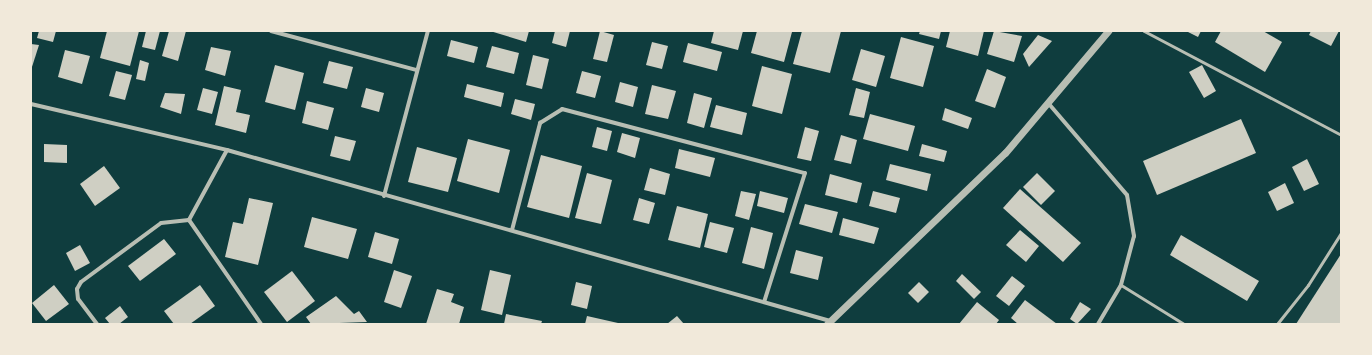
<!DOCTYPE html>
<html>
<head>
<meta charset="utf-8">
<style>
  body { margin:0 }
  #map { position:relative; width:1372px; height:355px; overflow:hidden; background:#0f3d3e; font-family:"DejaVu Sans",sans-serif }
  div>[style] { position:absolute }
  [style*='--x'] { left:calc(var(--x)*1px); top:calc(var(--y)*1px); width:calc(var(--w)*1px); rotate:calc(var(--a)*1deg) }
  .building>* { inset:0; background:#cfcfc3 }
  .service>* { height:3px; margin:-1.5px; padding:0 1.5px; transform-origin:1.5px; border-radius:1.5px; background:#b8beb3 }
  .minor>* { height:4px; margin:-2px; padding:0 2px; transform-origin:2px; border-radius:2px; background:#b8beb3 }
  .tertiary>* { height:7px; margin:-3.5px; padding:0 3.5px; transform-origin:3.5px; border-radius:3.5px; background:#b8beb3 }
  span { translate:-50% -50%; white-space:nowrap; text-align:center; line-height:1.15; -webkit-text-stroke:3px #f1e9da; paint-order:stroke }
  .frame { position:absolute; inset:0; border:32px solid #f1e9da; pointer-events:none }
</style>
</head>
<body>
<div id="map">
  <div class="building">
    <i style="clip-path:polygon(39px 31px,56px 31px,53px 42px,37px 38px)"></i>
    <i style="clip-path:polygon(107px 31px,139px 31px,130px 66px,100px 58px)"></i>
    <i style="clip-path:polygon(146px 31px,160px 31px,155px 50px,142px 47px)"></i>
    <i style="clip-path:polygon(169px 31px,186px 31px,178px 61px,162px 56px)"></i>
    <i style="clip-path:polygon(490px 31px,529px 31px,526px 42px)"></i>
    <i style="clip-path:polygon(555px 31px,570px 31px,566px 47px,552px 43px)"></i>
    <i style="clip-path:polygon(600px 31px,614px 35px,607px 62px,593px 59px)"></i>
    <i style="clip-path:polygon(714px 31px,743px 31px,738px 50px,711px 43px)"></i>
    <i style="clip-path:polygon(757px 31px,792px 32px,784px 62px,751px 53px)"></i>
    <i style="clip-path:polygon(802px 31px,841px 31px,830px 73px,793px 64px)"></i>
    <i style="clip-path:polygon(920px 31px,941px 31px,939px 39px,919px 34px)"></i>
    <i style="clip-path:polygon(950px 31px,984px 31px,978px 56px,946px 47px)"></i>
    <i style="clip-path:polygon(994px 31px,1022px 36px,1014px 62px,987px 54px)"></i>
    <i style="clip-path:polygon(1186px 31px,1201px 31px,1198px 37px)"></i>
    <i style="clip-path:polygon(1221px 31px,1263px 31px,1282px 42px,1265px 72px,1215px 42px)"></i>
    <i style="clip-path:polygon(1311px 31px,1339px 31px,1331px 46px,1309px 35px)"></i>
    <i style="clip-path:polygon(1038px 35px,1052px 41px,1029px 67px,1023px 54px)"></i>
    <i style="clip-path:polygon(901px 37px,934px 46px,923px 87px,890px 78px)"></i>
    <i style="clip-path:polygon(451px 40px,478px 47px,474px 63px,447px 56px)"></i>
    <i style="clip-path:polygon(652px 42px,668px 46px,662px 69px,646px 65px)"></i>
    <i style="clip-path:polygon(688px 43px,722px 52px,717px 71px,683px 62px)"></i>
    <i style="clip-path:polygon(31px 44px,39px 45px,31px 70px)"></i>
    <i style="clip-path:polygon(492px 46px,519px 53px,514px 74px,486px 67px)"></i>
    <i style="clip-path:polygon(211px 47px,231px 51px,225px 76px,205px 70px)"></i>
    <i style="clip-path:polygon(861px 49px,885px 56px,876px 87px,852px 80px)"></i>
    <i style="clip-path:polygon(65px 50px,90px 56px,82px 84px,58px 77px)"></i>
    <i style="clip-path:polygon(533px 55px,549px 59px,542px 89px,526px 85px)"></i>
    <i style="clip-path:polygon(140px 60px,149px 63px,145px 81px,136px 79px)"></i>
    <i style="clip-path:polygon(329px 61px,353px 67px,347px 89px,323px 83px)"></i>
    <i style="clip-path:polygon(275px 65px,304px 73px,295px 110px,265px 102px)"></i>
    <i style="clip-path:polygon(1202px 65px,1216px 91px,1204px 98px,1189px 72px)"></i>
    <i style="clip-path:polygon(762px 66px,792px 74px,782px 114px,752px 106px)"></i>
    <i style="clip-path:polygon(987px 69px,1006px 77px,995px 108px,975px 101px)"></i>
    <i style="clip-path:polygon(116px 71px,132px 75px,125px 100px,109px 96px)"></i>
    <i style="clip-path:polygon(582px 71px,601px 76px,595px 98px,576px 93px)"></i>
    <i style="clip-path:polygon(620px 82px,638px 87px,633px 107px,615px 102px)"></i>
    <i style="clip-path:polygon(467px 84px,504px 93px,501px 107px,464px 97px)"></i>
    <i style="clip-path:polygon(652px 85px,676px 91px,668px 119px,645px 114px)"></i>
    <i style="clip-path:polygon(224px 86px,241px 90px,236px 112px,250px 115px,246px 133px,215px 125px)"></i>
    <i style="clip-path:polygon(203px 88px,218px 92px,212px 114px,197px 110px)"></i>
    <i style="clip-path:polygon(366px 88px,384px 93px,379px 112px,361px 107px)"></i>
    <i style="clip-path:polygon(856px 88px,870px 92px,864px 118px,849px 115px)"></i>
    <i style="clip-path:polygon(165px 93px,185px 94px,181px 114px,160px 107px)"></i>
    <i style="clip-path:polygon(694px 93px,712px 98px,704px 128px,687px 123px)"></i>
    <i style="clip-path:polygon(515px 99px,535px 104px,531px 120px,511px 114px)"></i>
    <i style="clip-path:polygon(307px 101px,334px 108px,328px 130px,302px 123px)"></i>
    <i style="clip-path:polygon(716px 105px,747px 113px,742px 135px,710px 127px)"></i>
    <i style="clip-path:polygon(945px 108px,972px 118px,968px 129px,942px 120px)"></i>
    <i style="clip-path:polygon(870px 114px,915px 126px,908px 151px,863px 139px)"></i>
    <i style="clip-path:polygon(1241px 119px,1256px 153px,1157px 195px,1143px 161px)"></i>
    <i style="clip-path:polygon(597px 127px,612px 131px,607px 151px,592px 147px)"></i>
    <i style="clip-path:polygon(805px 127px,819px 131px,811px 161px,797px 158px)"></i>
    <i style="clip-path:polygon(622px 133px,640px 138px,635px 158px,617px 152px)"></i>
    <i style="clip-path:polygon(841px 135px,857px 140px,851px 164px,834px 160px)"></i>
    <i style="clip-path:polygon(335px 136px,356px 141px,350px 161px,330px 156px)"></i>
    <i style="clip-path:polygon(468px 139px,510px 150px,499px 193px,457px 181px)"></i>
    <i style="clip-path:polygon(44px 144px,67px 145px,67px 163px,44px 162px)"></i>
    <i style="clip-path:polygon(922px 144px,947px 151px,944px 162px,919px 156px)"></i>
    <i style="clip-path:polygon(417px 147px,457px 158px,448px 192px,408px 182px)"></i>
    <i style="clip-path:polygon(679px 149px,715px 158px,710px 177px,675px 168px)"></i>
    <i style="clip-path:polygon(541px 155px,582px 166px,569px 218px,527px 207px)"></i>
    <i style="clip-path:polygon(1307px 159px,1319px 184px,1304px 191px,1292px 167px)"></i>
    <i style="clip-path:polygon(890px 164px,931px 174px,927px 191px,886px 180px)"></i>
    <i style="clip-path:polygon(104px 166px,120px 188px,95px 206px,80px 184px)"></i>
    <i style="clip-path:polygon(650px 168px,670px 174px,665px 195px,644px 190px)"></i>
    <i style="clip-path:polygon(587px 173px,612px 180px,601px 224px,575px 218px)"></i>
    <i style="clip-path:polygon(1037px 173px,1055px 191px,1041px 205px,1023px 187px)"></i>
    <i style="clip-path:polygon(830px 174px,862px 183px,857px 203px,825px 195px)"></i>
    <i style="clip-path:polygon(1285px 183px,1294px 203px,1277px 211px,1268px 192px)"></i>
    <i style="clip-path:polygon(1020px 189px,1081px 243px,1063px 262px,1003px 208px)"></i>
    <i style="clip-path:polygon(741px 191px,756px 194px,749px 220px,735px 216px)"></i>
    <i style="clip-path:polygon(760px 191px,788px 198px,784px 213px,757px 206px)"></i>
    <i style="clip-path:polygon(873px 191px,900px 198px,896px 213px,869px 206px)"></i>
    <i style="clip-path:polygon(249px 198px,273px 203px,258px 265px,225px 257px,233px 222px,243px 224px)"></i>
    <i style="clip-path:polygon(639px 198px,655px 203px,649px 224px,633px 220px)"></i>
    <i style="clip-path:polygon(805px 204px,838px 212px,832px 233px,799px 224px)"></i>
    <i style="clip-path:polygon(677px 206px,708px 214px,700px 248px,668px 240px)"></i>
    <i style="clip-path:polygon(312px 217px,357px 229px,348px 259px,304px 247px)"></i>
    <i style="clip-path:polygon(843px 218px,879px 228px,874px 244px,839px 235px)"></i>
    <i style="clip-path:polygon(710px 222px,734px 228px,727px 253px,704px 247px)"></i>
    <i style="clip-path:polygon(751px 227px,773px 233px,764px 269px,742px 263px)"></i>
    <i style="clip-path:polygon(1020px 230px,1039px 246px,1026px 262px,1006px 245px)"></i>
    <i style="clip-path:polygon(375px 232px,399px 239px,392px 264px,368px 257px)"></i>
    <i style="clip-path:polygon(1181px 235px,1259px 281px,1247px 301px,1170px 255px)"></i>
    <i style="clip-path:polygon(164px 239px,176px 254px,140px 281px,128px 266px)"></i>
    <i style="clip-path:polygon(80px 245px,90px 263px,75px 271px,66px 253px)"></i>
    <i style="clip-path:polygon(796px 250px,823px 257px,818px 280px,790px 273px)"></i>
    <i style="clip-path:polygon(1341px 254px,1341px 324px,1296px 324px)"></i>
    <i style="clip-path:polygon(394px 270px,412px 276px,401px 308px,384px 302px)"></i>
    <i style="clip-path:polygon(490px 270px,511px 275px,502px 315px,481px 310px)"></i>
    <i style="clip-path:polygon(292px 271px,315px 301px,287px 322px,264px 292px)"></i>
    <i style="clip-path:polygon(962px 274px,981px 292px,974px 299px,956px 281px)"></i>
    <i style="clip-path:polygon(1012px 276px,1025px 286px,1009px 306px,996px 296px)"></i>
    <i style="clip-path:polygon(576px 282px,592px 286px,587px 309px,571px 305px)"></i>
    <i style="clip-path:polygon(919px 282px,929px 292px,918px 303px,908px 293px)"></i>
    <i style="clip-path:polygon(54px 285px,69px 304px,46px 321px,32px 303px)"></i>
    <i style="clip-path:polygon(200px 285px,215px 306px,190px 324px,174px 324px,164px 311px)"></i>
    <i style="clip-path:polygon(437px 289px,454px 294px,451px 302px,464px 307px,459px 324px,426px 324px)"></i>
    <i style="clip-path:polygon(336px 296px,354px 314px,359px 311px,367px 322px,311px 324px,306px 317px)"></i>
    <i style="clip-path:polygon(1025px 300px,1057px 324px,1018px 324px,1011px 318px)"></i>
    <i style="clip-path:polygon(977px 302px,999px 320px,996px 324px,959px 324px)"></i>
    <i style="clip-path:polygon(1080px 302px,1091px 309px,1077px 324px,1070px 319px)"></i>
    <i style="clip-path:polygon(120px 306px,128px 317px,119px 324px,110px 324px,105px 318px)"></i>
    <i style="clip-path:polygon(506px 314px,542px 321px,541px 324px,504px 324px)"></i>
    <i style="clip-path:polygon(587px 316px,618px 323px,618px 324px,585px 324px)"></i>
    <i style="clip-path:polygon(677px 316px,684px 324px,667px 324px)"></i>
  </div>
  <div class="service">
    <i style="--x:1144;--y:31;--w:223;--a:27.8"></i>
    <i style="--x:1121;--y:285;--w:74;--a:31.8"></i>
    <i style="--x:1277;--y:324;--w:50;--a:-51.5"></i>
    <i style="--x:1308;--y:285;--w:62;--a:-57.6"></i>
  </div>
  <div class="minor">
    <i style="--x:271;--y:31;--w:151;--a:15"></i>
    <i style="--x:31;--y:104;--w:201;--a:13.2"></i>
    <i style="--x:227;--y:150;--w:627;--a:15.83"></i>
    <i style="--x:1049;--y:104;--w:120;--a:49.4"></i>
    <i style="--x:1127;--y:195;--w:42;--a:80.3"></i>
    <i style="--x:1134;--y:236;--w:51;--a:104.9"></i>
    <i style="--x:1121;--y:285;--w:45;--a:120.5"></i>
    <i style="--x:227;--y:150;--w:80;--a:118.5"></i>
    <i style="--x:189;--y:220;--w:126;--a:55.3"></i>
    <i style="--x:384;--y:196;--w:171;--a:-75.1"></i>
    <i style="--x:512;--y:230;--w:111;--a:-75.3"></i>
    <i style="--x:540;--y:123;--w:26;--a:-32"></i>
    <i style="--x:562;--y:109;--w:251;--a:14.8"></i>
    <i style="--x:805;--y:173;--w:135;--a:107.6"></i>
    <i style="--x:97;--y:324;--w:31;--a:-127"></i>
    <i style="--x:78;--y:299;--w:10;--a:-96"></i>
    <i style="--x:77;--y:289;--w:8;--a:-60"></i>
    <i style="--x:81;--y:282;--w:99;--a:-36.4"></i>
    <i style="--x:161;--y:223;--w:28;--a:-6"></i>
  </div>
  <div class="tertiary">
    <i style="--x:827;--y:324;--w:247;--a:-43.9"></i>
    <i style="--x:1005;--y:153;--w:160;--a:-49.8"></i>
  </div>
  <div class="frame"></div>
</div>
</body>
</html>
